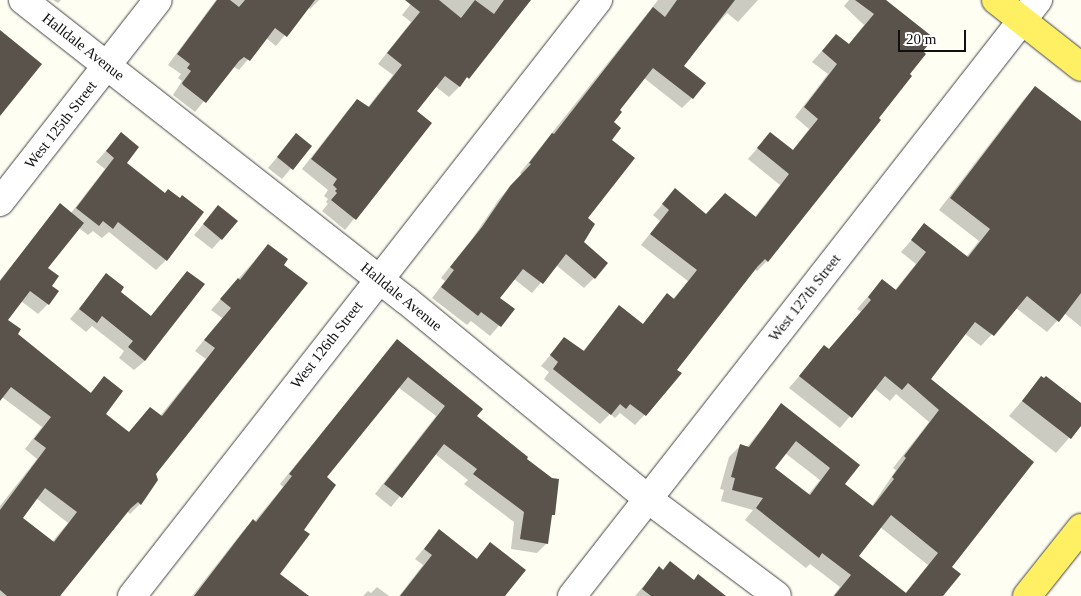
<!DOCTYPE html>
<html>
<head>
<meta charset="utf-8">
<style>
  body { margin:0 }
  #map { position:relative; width:1081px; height:596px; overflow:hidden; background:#fffef3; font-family:Georgia,serif }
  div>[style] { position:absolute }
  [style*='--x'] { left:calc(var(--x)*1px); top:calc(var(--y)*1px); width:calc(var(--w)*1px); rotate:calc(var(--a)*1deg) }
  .shadow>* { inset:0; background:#0003 }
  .building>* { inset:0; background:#5a534c }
  .roads { filter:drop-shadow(0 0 1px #434343) drop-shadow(0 0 1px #434343) }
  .minor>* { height:28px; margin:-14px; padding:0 14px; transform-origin:14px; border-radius:14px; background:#fff }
  .major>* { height:28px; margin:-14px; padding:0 14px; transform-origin:14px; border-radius:14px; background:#ffef63 }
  span { translate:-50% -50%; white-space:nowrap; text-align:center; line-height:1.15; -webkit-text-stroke:5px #fff; paint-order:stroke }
  .street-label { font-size:15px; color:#101010 }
  .scale { position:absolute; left:898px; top:30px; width:68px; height:22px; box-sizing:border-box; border:2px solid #101010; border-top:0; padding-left:6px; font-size:15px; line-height:18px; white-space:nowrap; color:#101010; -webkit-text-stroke:4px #fff; paint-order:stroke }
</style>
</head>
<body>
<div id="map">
  <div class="shadow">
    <i style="clip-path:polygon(53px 0,61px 0,58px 3px)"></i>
    <i style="clip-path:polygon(216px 0,319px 0,310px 9px,308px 7px,276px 46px,266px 38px,239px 70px,233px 66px,195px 112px,173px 95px,182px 81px,178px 78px,181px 74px,168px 65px)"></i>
    <i style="clip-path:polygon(414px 0,530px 0,458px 88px,449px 97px,435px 86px,416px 111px,431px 123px,345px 230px,322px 211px,328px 204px,326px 202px,328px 199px,324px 196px,328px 190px,302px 169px,348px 110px,358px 100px,367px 108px,393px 75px,378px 64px,411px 22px,402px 15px)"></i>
    <i style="clip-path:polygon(658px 0,758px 0,738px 22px,727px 13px,682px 66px,692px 98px,682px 108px,644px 78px,618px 111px,612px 123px,610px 140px,586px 219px,582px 243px,594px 278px,584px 288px,556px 265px,532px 293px,514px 279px,499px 298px,513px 309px,490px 336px,471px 321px,467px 325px,432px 298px,445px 281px,441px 278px,472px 239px,500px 198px,522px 175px,520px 173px)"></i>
    <i style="clip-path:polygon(849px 0,884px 0,767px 261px,757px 271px,754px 269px,676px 370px,662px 396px,635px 425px,620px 413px,615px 418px,610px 414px,600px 424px,544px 379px,549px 372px,541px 366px,565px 338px,583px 351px,619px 307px,642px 325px,667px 295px,673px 299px,688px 281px,641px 245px,660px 221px,653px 215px,675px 190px,706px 215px,754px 218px,780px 185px,748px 159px,770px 134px,792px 151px,809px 129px,795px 117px,828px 74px,812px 62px,836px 35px,848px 45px,864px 25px,844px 6px)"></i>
    <i style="clip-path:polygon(evenodd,1036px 87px,1081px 123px,1081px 327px,1064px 313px,1047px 332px,1016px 308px,981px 346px,964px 333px,929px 380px,1032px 462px,950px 567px,942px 596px,903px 596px,928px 565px,880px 527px,858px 556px,881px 596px,833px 596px,840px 587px,810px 564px,806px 568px,745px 520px,753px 510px,721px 501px,724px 490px,720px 489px,729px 457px,740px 446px,747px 447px,781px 405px,843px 484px,872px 506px,896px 470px,893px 468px,929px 422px,896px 394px,890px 401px,874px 388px,840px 428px,789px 388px,824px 347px,828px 350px,861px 312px,857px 309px,882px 280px,895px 290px,916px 264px,901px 252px,925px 225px,966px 257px,979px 241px,939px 210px,1024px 99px,1036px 87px,785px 453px,820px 480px,808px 495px,773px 468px,785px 453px)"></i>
    <i style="clip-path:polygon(evenodd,121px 134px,125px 164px,166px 260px,156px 270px,109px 232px,102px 238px,93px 231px,88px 235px,79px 228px,47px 268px,50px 286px,48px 304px,38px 314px,21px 301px,6px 320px,16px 334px,89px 394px,104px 378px,104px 415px,128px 433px,150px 408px,160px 416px,206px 359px,195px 351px,222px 318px,211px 310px,268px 245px,140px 504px,130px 514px,127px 511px,60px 594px,62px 596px,0 596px,0 506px,37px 459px,25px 449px,42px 427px,2px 397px,0 399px,0 280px,60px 205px,71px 213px,105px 169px,96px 162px,121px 134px,36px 498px,68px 523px,52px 542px,21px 518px,36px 498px)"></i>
    <i style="clip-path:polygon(296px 135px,310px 146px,282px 179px,268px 168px)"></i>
    <i style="clip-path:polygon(218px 207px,221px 239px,212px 249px,194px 235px)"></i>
    <i style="clip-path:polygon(187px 272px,147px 359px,134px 370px,119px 358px,124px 351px,92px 326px,86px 332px,70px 319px,107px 275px,119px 293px,150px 317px)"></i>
    <i style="clip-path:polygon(397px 341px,476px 416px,525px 459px,553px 514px,550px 517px,547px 543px,537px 553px,511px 549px,514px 522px,464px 484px,468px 480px,435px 454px,391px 507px,375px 494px,436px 416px,398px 387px,325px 477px,302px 530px,279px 574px,306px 596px,192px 596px,243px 531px,253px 521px,254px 522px,283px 487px,280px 484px)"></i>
    <i style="clip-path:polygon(1041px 378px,1081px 404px,1081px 424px,1056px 453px,1009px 416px)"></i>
    <i style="clip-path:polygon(439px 531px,476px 560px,490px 544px,504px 596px,399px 596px,423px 565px,415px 559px)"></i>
    <i style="clip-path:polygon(659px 568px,663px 571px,714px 596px,635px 596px)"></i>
    <i style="clip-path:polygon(377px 587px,389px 596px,363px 596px,368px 591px,371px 593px)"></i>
  </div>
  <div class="building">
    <i style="clip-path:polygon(217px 0,230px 0,239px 7px,245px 0,315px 0,287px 37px,275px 28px,250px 61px,244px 57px,239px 61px,206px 103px,183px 85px,182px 83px,191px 71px,187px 68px,190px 64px,177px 54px)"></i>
    <i style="clip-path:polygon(405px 0,439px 0,461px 18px,475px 0,494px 14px,504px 0,531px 0,469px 79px,467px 77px,460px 87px,445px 76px,417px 111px,432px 123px,356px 220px,331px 200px,337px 193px,335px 191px,337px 189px,333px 185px,337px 179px,311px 159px,357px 99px,369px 107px,402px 65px,387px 53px,420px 12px)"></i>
    <i style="clip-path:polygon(677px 0,735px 0,684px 66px,706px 83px,693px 99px,653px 68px,620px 110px,622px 112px,614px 122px,621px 128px,612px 140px,635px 158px,588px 218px,595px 224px,584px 242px,608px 263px,595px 279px,566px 254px,543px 284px,523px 269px,500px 298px,515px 309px,501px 327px,481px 312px,478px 316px,441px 287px,454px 270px,450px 267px,482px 227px,510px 186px,531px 164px,529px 163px,552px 133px,554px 134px,653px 7px,665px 17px)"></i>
    <i style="clip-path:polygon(855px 0,886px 0,934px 38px,923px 51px,926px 54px,910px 74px,912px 76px,879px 118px,881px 120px,768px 262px,765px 259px,758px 266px,677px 370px,682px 373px,646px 416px,630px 404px,626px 409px,620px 404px,611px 415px,553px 369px,558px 362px,550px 355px,564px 337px,584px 351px,619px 305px,643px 324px,667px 293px,674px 299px,697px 270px,650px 234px,669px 210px,662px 204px,675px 188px,706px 214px,725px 193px,756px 217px,789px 174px,757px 148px,770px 132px,793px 150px,818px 119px,804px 107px,837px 64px,822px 51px,836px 34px,849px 44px,874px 14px)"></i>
    <i style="clip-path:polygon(0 30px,42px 64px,0 116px)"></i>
    <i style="clip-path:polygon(evenodd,1035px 86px,1081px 121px,1081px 293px,1059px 322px,1027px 296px,994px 336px,975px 322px,931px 379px,1034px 462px,952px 567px,961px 574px,943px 596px,834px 596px,851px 575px,822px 553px,819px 558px,756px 508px,763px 498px,732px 490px,735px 478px,731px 477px,740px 444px,749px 447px,781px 403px,860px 465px,845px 484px,873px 506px,894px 479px,892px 477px,906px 458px,904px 456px,939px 410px,908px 383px,902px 390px,885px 376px,852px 418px,799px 376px,824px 345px,829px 349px,871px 300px,868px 297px,882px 279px,896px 290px,926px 252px,911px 240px,924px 223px,968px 257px,990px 229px,950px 198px,1035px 86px,796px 441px,830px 468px,810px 495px,775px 468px,796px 441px,1035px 86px,891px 515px,938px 553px,906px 593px,859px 556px,891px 515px)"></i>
    <i style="clip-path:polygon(121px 132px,139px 147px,127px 163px,165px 193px,168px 189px,180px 198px,182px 195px,204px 212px,167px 261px,118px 222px,113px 229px,103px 221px,99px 226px,76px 208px,114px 158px,106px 151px)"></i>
    <i style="clip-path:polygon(296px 133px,312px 146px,293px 170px,277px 157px)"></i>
    <i style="clip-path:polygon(evenodd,60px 203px,84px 223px,48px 268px,59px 276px,52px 286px,59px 291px,49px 305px,30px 291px,8px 320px,21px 329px,18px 334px,91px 393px,104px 376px,123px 391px,106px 414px,129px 432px,150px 407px,162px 416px,215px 348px,204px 340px,231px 308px,220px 299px,238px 278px,240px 280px,268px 244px,288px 259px,284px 265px,308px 283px,156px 474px,158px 480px,141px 505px,138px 502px,131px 508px,60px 596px,7px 596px,0 590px,0 510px,46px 448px,34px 439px,51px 417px,11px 387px,0 401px,0 281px,60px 203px,45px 488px,77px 512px,54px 542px,23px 518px,45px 488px)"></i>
    <i style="clip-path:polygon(218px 205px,238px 221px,222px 240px,203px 224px)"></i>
    <i style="clip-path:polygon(187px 271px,205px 284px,145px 361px,128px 347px,133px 341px,102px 316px,97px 323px,79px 309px,106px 273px,124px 287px,121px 292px,151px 316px)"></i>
    <i style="clip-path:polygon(397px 339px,483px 409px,477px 416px,528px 457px,527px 459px,552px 478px,559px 479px,555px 515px,552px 515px,548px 544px,520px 539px,524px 512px,473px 474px,477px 469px,444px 444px,402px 498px,384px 484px,445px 406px,408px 377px,327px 477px,336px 485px,304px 530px,310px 534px,280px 574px,309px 596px,194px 596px,253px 519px,256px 522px,292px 476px,289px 474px)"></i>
    <i style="clip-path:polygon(1041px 376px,1044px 378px,1046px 376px,1081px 403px,1081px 426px,1071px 439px,1022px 401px)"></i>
    <i style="clip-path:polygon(439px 529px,477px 559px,490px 542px,526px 570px,505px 596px,400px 596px,432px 555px,424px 549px)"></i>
    <i style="clip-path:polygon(670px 561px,694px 580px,698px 574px,726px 596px,651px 596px,642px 589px,659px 566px,663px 570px)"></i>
  </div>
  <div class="roads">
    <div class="minor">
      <i style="--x:23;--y:0;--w:487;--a:38.1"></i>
      <i style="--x:406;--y:300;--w:313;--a:39.4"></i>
      <i style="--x:648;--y:499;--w:161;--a:36.9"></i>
      <i style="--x:0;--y:202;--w:256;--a:-52"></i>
      <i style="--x:132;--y:596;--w:757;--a:-51.98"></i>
      <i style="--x:572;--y:596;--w:757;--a:-51.98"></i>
    </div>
    <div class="major">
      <i style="--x:996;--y:0;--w:108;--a:38.2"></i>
      <i style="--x:1027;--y:596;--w:87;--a:-51.5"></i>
    </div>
  </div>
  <div class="street-label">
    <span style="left:83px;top:47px;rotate:38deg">Halldale Avenue</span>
    <span style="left:61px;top:125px;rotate:-52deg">West 125th Street</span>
    <span style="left:401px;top:297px;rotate:39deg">Halldale Avenue</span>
    <span style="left:805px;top:298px;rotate:-52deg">West 127th Street</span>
    <span style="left:327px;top:345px;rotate:-52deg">West 126th Street</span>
  </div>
  <div class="scale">20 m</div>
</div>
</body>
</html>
